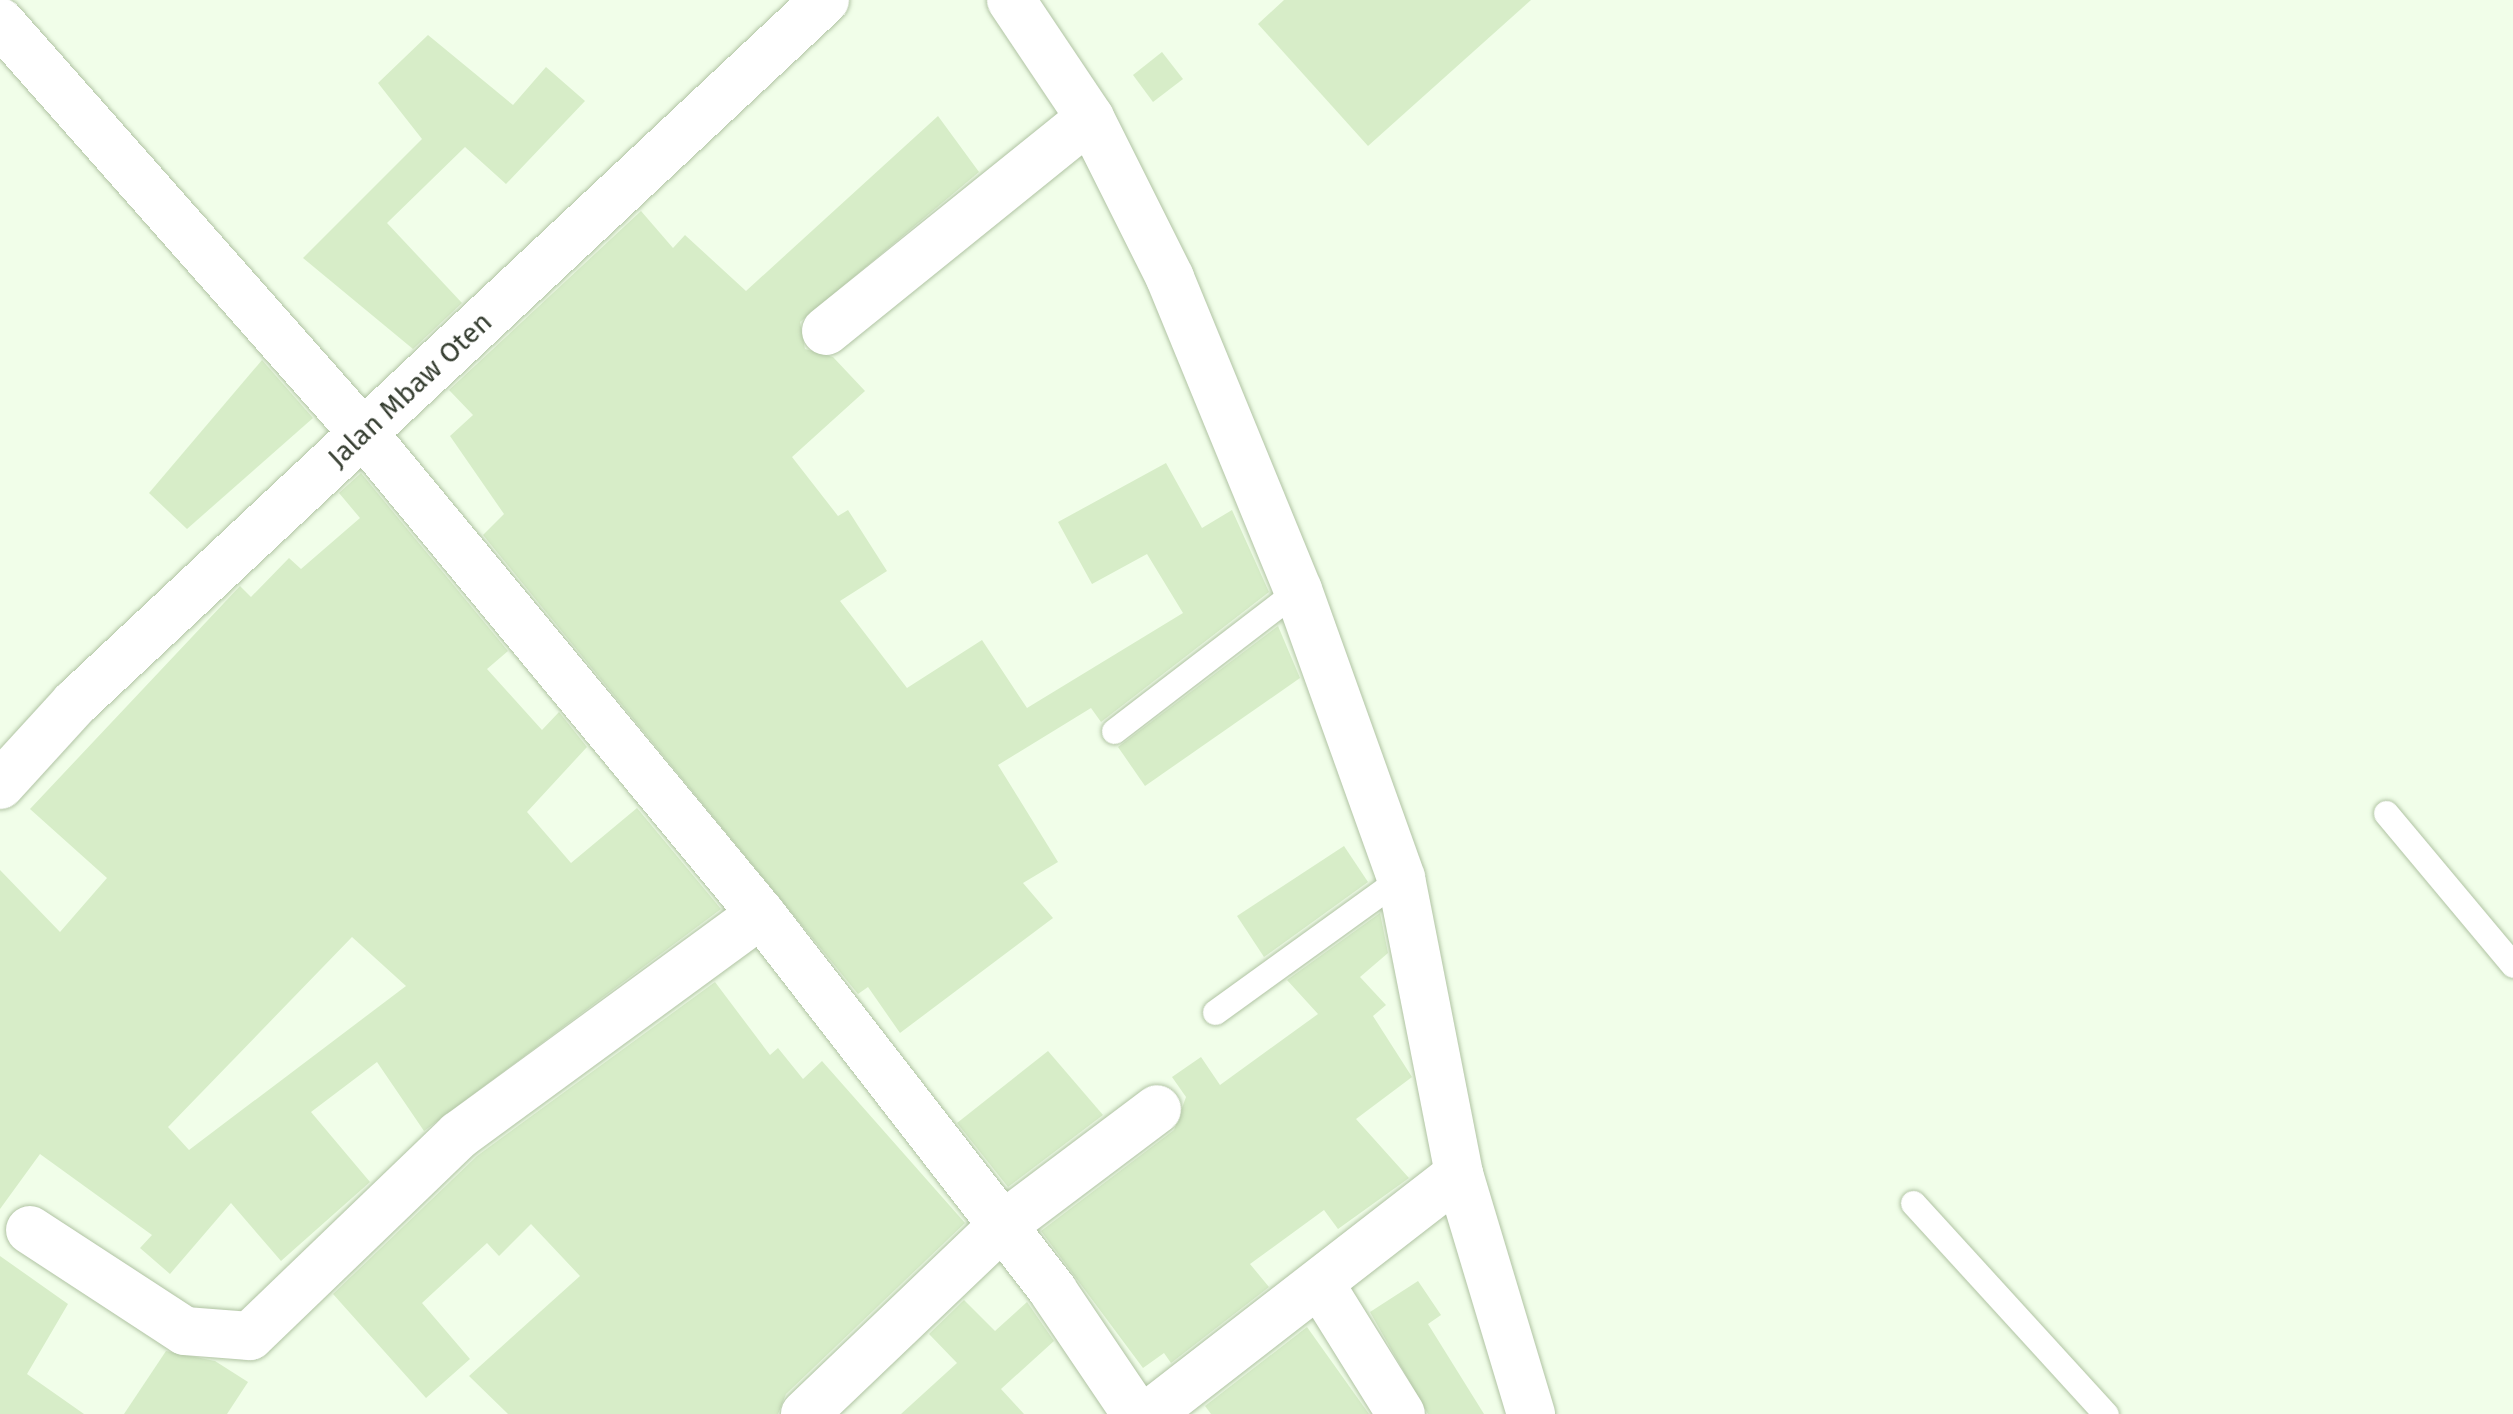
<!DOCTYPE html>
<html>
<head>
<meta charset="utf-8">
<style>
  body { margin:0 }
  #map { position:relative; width:2513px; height:1414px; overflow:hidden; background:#f1fee9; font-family:"Fira Sans",sans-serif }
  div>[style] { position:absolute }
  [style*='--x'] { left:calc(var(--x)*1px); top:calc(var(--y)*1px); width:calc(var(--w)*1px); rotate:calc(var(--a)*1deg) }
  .building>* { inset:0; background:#d7edc8 }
  .roads { filter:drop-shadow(0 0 2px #b0c3a3) drop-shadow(0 0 2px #b0c3a3) }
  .service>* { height:25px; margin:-12.5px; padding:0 12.5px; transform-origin:12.5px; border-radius:12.5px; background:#fff }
  .minor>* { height:48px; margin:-24px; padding:0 24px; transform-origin:24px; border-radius:24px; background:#fff }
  span { translate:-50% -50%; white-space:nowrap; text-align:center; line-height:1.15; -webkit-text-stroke:8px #fff; paint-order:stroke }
  .street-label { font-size:28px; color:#373f32 }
</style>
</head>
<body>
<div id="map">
  <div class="building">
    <i style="clip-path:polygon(1284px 0,1531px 0,1368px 146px,1258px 24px)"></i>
    <i style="clip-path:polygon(428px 35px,513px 105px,546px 67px,585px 101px,506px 184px,465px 147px,387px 223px,462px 303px,413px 349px,303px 258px,422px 139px,378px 83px)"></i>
    <i style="clip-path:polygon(1162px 52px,1183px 79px,1153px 102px,1133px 75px)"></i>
    <i style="clip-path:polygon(938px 116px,979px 172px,800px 322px,805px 349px,833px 357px,865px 391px,792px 457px,838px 516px,848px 510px,887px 571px,840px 601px,907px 688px,982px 640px,1027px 708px,1183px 613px,1147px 554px,1092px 584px,1058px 522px,1166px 463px,1202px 528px,1232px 510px,1269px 592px,1101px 722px,1091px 708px,998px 765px,1058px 862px,1023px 883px,1053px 918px,900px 1033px,868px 987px,858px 994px,483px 535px,504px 514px,450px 436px,473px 415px,449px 390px,641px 211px,673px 248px,685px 235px,746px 291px)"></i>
    <i style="clip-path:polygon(262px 360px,313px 418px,187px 529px,149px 493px)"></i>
    <i style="clip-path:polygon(evenodd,361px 473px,508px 651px,487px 669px,542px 730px,559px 712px,587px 747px,527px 812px,571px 863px,637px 808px,721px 909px,424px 1131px,377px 1062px,311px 1112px,370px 1182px,281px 1261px,231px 1203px,170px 1274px,140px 1248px,152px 1235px,40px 1154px,0 1209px,0 870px,60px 932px,107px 878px,30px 809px,240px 586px,251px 597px,289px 558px,301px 569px,360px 518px,339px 493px,361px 473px,352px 937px,406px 986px,189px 1150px,168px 1127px,352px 937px)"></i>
    <i style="clip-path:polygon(1278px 626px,1300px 678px,1145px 786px,1118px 747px)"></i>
    <i style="clip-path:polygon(1344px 846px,1368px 882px,1264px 957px,1237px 916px)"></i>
    <i style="clip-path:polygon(1380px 913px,1388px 953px,1360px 977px,1386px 1005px,1373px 1016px,1412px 1077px,1356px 1119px,1409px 1178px,1338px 1229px,1324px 1210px,1250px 1264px,1269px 1287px,1171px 1363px,1164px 1353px,1143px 1368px,1041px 1231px,1174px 1130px,1186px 1097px,1172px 1077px,1201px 1057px,1220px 1085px,1318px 1014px,1287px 980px)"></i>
    <i style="clip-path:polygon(715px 982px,770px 1055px,778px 1048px,803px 1079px,822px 1061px,965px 1223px,786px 1394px,778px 1414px,508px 1414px,469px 1376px,580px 1276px,531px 1224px,499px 1256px,487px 1243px,422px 1303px,470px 1359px,426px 1398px,333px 1294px,477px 1156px)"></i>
    <i style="clip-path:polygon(1048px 1051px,1103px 1115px,1008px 1187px,957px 1123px)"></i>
    <i style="clip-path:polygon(0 1256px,68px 1304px,27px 1374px,84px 1414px,0 1414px)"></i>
    <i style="clip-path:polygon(1418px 1281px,1441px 1315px,1428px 1324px,1484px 1414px,1428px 1414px,1370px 1312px)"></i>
    <i style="clip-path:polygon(964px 1300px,995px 1331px,1027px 1302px,1054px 1341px,1001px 1389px,1024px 1414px,901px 1414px,957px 1363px,929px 1334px)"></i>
    <i style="clip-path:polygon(1307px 1327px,1369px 1414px,1211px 1414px,1205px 1406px)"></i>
    <i style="clip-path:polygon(166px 1351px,215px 1361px,248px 1382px,227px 1414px,124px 1414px)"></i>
  </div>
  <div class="roads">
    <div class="service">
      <i style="--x:1114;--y:731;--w:232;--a:-37.5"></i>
      <i style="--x:2386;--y:813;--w:198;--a:50.1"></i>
      <i style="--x:1215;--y:1012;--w:229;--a:-35.8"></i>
      <i style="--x:1913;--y:1203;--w:286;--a:47.6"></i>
    </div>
    <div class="minor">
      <i style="--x:1011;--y:0;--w:142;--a:56.2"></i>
      <i style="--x:1090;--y:118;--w:179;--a:63.4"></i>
      <i style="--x:1170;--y:278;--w:337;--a:67.7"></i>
      <i style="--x:1298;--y:590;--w:306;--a:70.3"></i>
      <i style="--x:1401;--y:878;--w:302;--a:78.9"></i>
      <i style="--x:1459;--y:1174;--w:391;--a:142.2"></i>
      <i style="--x:0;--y:22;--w:550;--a:48.54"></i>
      <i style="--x:364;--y:434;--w:623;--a:50.41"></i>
      <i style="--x:761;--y:914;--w:477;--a:52.2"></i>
      <i style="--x:1053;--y:1291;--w:148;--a:56"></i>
      <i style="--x:826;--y:331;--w:339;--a:-38.9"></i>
      <i style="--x:0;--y:785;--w:111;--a:-47.6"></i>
      <i style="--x:75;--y:703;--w:1028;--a:-43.15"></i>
      <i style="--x:1459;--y:1174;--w:251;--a:73.3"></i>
      <i style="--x:30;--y:1230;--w:185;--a:33.1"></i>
      <i style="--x:185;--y:1331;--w:65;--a:4.4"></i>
      <i style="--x:250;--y:1336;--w:290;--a:-43.9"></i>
      <i style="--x:459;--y:1135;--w:374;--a:-36.2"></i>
      <i style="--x:1320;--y:1284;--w:153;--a:58.1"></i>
      <i style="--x:805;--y:1414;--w:272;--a:-43.7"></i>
      <i style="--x:1002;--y:1226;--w:194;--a:-37"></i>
    </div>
  </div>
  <div class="street-label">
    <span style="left:410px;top:390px;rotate:-43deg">Jalan Mbaw Oten</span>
  </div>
</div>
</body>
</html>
